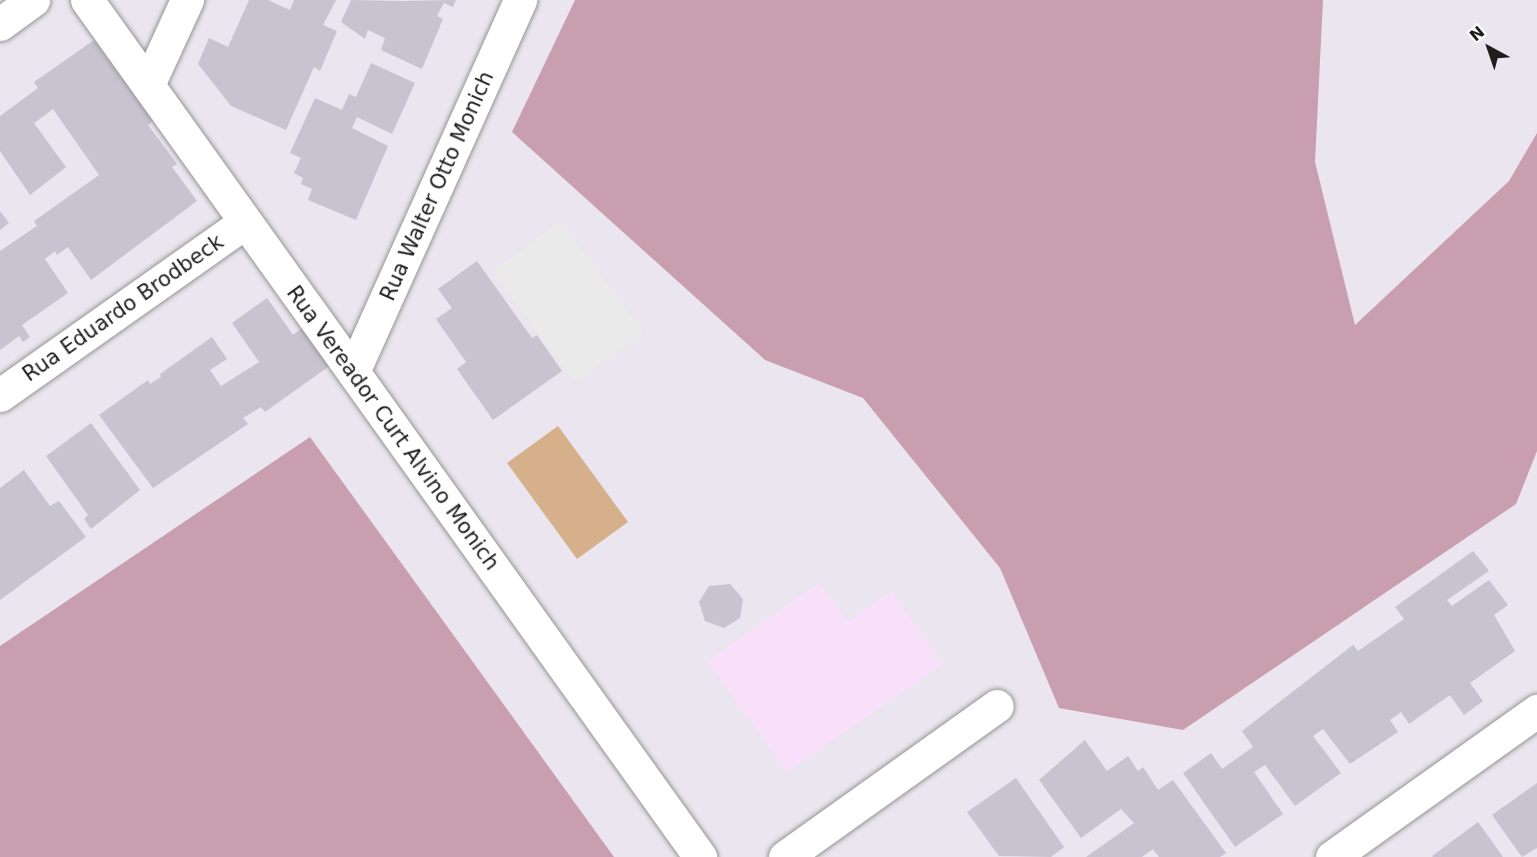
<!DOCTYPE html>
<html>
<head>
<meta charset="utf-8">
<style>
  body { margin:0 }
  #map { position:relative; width:1537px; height:857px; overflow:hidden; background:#eae5ee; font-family:"DejaVu Sans",sans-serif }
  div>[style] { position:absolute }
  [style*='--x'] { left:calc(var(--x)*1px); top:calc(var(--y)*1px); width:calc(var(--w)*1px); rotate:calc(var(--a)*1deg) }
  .education>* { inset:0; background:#f8e0fb }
  .forest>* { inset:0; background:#c99eaf }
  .pitch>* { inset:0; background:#d5b08b }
  .parking>* { inset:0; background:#eaeaea }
  .building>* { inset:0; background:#c7c3d0 }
  .roads { filter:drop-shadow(0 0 2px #959595) drop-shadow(0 0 2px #959595) }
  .minor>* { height:33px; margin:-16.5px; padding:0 16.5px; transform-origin:16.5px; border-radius:16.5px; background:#fff }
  span { translate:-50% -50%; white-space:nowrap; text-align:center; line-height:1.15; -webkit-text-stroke:6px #fff; paint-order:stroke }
  .street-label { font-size:21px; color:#1e1e1e }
  .north { position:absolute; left:1459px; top:18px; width:60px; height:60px; -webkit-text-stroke:4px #fff; paint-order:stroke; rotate:320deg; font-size:16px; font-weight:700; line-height:24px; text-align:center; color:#1e1e1e }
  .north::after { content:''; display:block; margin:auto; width:21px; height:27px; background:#1e1e1e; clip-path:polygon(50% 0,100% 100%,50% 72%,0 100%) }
</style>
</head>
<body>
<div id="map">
  <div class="education">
    <i style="clip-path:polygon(819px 583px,848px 622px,892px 591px,942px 665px,787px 772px,707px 661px)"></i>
  </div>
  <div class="forest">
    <i style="clip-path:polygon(575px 0,1323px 0,1315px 162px,1355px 325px,1509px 181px,1537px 133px,1537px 451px,1516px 504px,1183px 730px,1059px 708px,1000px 568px,863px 398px,765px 360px,512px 132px)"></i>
    <i style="clip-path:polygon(310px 437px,614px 857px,0 857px,0 646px)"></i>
  </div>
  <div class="pitch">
    <i style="clip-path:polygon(558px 426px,628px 522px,577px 559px,507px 463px)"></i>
  </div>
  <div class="parking">
    <i style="clip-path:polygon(560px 221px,644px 333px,574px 381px,493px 272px)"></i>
  </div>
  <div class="building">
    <i style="clip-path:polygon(249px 0,268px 0,290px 10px,294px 0,336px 0,323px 25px,337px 31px,320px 71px,314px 67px,286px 130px,231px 106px,198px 64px,209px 38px,228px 47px)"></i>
    <i style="clip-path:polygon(351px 0,401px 1px,456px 0,453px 7px,444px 3px,437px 16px,443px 19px,422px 69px,381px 50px,385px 38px,368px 30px,365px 39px,341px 22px)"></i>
    <i style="clip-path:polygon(94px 40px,153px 121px,148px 125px,177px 164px,172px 167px,197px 201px,91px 280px,68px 247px,57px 255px,55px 251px,45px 259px,68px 293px,22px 325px,30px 337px,23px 342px,19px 336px,0 350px,0 251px,37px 226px,34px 221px,99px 175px,53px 109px,34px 123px,66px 167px,30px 195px,0 151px,0 116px,38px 88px,34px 82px)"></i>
    <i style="clip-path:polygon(371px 63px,415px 83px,392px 134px,357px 117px,352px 128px,388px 146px,356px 220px,308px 200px,312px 189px,301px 184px,303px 178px,294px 173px,301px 158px,290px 153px,315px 98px,342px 110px,349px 94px,356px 97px)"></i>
    <i style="clip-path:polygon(0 211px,9px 223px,0 230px)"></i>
    <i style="clip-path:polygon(477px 261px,532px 338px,537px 335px,562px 371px,493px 420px,457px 369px,466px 362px,436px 319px,452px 308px,438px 289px)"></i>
    <i style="clip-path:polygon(267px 298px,293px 335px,309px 323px,335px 362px,265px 412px,261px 407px,243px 418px,248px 424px,153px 488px,99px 415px,148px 380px,150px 384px,161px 377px,160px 374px,212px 337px,227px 359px,210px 370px,221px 386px,259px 362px,232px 323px)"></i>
    <i style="clip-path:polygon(91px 423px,140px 490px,91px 529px,84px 519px,88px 515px,46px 456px)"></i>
    <i style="clip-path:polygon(24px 470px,50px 506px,59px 501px,86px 537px,0 600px,0 488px)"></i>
    <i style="clip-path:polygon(1473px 551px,1489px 571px,1447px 600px,1452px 606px,1489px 580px,1508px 605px,1494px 615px,1515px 651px,1470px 683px,1483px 701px,1464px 715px,1450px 695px,1409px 724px,1401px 712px,1390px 720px,1398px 732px,1350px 764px,1323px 729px,1313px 736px,1341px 773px,1295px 806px,1265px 765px,1254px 772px,1283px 814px,1235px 847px,1183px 773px,1211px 753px,1222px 769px,1253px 747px,1242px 731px,1353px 645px,1358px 651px,1404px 619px,1395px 607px)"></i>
    <i style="clip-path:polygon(730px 584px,743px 599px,740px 618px,724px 628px,705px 621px,699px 602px,709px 586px)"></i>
    <i style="clip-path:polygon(1085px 740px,1107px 771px,1128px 756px,1138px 771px,1143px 767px,1158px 790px,1173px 780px,1226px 853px,1220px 857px,1159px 857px,1153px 849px,1142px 857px,1086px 857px,1134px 823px,1121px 809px,1081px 838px,1039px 780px)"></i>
    <i style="clip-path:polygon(1016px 778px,1064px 847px,1051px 857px,999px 856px,967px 812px)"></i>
    <i style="clip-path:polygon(1537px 783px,1537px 848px,1522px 857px,1492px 815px)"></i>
    <i style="clip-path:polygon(1478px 822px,1503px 857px,1433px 857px,1432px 856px)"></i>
  </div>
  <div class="roads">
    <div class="minor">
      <i style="--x:87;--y:0;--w:1054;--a:54.42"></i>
      <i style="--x:0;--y:24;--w:41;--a:-36"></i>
      <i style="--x:148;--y:85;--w:94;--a:-65.4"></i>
      <i style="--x:353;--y:372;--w:408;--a:-65.8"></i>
      <i style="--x:0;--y:395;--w:300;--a:-35.2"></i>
      <i style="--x:785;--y:857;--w:260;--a:-35.5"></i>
      <i style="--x:1332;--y:857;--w:252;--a:-35.5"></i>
    </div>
  </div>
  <div class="street-label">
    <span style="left:437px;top:186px;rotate:-66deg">Rua Walter Otto Monich</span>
    <span style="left:123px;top:308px;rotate:-35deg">Rua Eduardo Brodbeck</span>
    <span style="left:393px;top:428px;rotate:54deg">Rua Vereador Curt Alvino Monich</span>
  </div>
  <div class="north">N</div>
</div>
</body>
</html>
